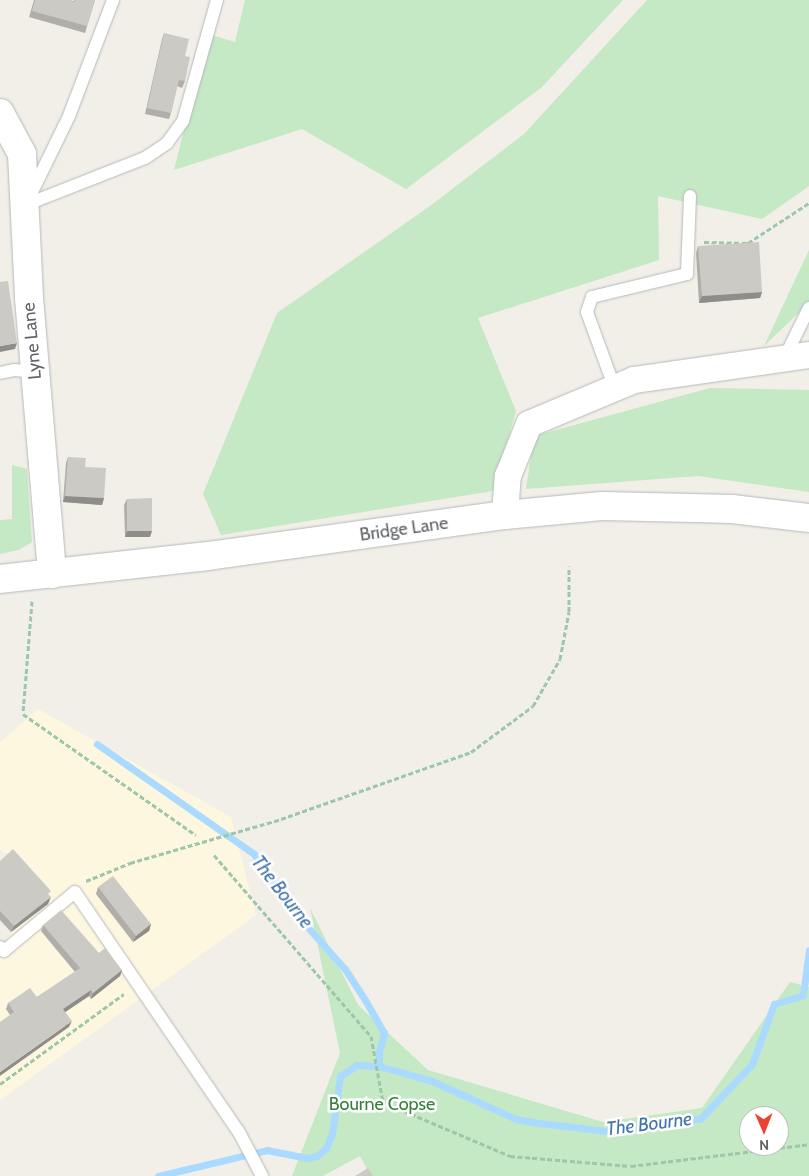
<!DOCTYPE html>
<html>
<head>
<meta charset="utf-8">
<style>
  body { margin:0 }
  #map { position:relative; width:809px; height:1176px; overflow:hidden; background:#f1efe8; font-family:Cabin,sans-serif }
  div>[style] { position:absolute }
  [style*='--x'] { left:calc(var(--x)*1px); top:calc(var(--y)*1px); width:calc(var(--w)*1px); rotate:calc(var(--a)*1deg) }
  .commercial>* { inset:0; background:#fef7e0 }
  .green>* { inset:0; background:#c5e8c5 }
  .stream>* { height:7px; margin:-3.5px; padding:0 3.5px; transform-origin:3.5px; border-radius:3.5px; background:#aadaff }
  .path>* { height:3px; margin-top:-1.5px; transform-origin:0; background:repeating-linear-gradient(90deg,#9cc7a9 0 5px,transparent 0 7.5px) }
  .roads { filter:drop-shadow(0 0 1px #b5b8bc) drop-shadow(0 0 1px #b5b8bc) }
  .lane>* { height:12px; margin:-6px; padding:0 6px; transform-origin:6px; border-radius:6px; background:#fff }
  .street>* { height:26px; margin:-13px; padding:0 13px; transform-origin:13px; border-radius:13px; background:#fff }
  .secondary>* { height:28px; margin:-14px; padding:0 14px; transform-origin:14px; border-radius:14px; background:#fff }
  .wall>* { inset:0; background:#afaea9 }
  .shaded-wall>* { inset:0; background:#8f8d8a }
  .building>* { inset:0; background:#cccac5 }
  span { translate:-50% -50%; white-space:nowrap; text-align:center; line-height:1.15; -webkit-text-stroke:5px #fff; paint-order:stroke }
  .street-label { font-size:18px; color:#5f6368 }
  .park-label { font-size:18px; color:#348238 }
  .water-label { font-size:19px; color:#4174aa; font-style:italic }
  .north { position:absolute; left:739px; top:1106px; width:50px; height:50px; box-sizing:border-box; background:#fff; border:1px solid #bfc1c3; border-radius:50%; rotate:179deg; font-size:14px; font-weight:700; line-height:20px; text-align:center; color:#5f6368 }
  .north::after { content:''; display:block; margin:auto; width:18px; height:22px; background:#ea4335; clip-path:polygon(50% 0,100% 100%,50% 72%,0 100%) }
</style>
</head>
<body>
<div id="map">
  <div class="commercial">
    <i style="clip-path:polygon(38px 709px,231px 817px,256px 915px,0 1100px,0 952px,11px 932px,49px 898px,11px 855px,0 850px,0 742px)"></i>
  </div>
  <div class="green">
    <i style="clip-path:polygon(245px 0,623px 0,542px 87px,406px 189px,302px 129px,174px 170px,208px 34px,235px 42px)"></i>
    <i style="clip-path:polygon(647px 0,809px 0,809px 186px,762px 219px,658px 196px,659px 260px,478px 318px,516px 411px,493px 491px,221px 535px,203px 494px,277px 313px,430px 206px,524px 134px)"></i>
    <i style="clip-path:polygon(809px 250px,809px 303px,764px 346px)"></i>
    <i style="clip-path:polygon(710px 388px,809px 390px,809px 492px,698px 476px,526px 489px,534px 436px)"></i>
    <i style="clip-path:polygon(12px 465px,27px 469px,32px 542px,19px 550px,0 554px,0 520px,12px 519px)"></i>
    <i style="clip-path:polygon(evenodd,310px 908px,358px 1005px,428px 1070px,603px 1122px,702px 1108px,790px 982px,809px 987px,809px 1176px,371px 1176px,360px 1156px,323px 1176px,292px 1176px,340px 1053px,310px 908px,749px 1116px,779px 1116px,779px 1146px,749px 1146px,749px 1116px)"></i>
  </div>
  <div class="stream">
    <i style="--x:97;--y:744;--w:192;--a:35"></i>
    <i style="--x:254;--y:854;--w:60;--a:56.6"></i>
    <i style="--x:287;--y:904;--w:87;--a:48.3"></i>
    <i style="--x:345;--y:969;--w:37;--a:57"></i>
    <i style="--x:365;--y:1000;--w:38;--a:60"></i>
    <i style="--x:384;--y:1033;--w:20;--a:105"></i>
    <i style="--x:379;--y:1052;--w:14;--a:90"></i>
    <i style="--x:803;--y:995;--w:45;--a:-82.4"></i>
    <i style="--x:158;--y:1176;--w:112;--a:-13.4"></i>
    <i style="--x:267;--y:1150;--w:41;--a:11.3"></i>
    <i style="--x:307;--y:1158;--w:10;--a:-11"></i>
    <i style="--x:317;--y:1156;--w:12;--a:-42"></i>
    <i style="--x:326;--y:1148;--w:15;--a:-67"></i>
    <i style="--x:332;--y:1134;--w:59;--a:-82.1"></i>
    <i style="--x:340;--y:1076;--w:20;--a:-33"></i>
    <i style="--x:357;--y:1065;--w:22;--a:3"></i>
    <i style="--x:379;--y:1066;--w:55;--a:15.8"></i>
    <i style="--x:432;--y:1081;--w:92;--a:24.3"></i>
    <i style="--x:516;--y:1119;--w:23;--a:10"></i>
    <i style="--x:539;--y:1123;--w:77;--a:6.8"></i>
    <i style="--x:615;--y:1132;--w:48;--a:-12"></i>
    <i style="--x:662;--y:1122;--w:38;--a:-5"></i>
    <i style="--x:700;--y:1119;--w:76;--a:-46.6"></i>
    <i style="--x:752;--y:1064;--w:64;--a:-69.9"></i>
    <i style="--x:774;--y:1004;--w:30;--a:-17"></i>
  </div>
  <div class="path">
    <i style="--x:704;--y:242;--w:44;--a:1.3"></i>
    <i style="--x:748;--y:243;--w:73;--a:-33.3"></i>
    <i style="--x:32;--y:601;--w:113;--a:94.6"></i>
    <i style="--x:23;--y:714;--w:211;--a:35"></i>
    <i style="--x:214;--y:855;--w:240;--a:49.1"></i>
    <i style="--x:371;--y:1036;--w:67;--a:79.7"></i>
    <i style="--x:383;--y:1102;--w:138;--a:23"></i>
    <i style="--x:510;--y:1156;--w:121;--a:4.7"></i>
    <i style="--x:631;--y:1166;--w:179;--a:-7"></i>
    <i style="--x:86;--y:881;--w:48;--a:-22.2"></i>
    <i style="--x:130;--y:863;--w:157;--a:-16.2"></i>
    <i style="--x:281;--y:819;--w:201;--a:-19.4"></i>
    <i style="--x:471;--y:752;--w:77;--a:-36.6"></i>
    <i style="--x:533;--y:706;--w:54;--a:-60.1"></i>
    <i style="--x:560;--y:659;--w:48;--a:-79.2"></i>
    <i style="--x:569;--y:612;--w:46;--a:-90"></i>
    <i style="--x:0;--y:1084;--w:153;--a:-36"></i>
  </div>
  <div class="roads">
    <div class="lane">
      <i style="--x:30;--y:196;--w:89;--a:-64"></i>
      <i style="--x:69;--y:116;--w:124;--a:-69.2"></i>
      <i style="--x:25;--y:205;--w:129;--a:-21.4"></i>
      <i style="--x:145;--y:158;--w:27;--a:-34"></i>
      <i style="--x:167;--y:143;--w:27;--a:-54"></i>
      <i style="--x:183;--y:121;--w:126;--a:-74.3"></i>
      <i style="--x:784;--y:359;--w:57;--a:-63.9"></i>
      <i style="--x:0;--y:373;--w:14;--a:-12"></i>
      <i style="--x:14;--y:370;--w:21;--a:5"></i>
      <i style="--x:615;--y:389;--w:82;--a:-110"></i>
      <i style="--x:587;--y:312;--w:16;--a:-72"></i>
      <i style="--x:592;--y:297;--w:98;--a:-13.6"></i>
      <i style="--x:687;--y:274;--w:78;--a:-87.8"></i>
      <i style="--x:0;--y:947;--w:6;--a:45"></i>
      <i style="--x:4;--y:951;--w:92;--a:-39.7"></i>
      <i style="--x:75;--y:892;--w:291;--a:55.7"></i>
      <i style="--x:239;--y:1132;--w:50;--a:62.4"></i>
    </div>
    <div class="street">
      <i style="--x:505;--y:515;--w:39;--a:-86"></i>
      <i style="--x:508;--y:476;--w:56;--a:-68"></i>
      <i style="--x:529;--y:424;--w:114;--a:-22.7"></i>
      <i style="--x:634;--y:380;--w:177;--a:-8.1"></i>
    </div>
    <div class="secondary">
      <i style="--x:0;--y:113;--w:47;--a:61.8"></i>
      <i style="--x:22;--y:154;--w:144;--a:87.2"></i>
      <i style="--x:29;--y:298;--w:277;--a:85.2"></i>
      <i style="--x:0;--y:579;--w:209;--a:-6.3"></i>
      <i style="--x:208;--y:556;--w:300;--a:-7.9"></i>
      <i style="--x:505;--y:515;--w:97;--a:-5.3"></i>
      <i style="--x:602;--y:506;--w:130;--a:1.3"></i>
      <i style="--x:732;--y:509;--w:78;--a:6.7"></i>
    </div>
  </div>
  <div class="wall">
    <i style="clip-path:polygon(34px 0,68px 0,74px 1px,74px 0,95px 0,85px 33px,29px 17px)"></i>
    <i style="clip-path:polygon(164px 33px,185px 56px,185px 81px,182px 88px,177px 86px,171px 113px,169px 119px,145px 114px,162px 39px)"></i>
    <i style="clip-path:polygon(698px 246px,762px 292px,760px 298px,699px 303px,696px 253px)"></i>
    <i style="clip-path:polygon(68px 457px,85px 467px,104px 498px,102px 505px,63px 502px,66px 463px)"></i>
    <i style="clip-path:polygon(127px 499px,150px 537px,125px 537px,124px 505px)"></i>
    <i style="clip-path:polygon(0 861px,49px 896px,48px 904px,11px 932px,0 920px)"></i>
    <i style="clip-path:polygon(98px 887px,151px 924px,149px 931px,133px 942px,96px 894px)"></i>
    <i style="clip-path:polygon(43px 925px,99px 953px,122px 970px,120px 976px,91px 999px,89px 996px,65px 1012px,69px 1027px,10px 1015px,6px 1009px,8px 1003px,37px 997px,75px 972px,41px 931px)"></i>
  </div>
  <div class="shaded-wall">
    <i style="clip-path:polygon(762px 292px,760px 298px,699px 303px,702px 296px)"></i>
    <i style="clip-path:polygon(17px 343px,15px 349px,0 352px,0 346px)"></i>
    <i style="clip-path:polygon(65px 496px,104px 498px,102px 505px,63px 502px)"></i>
    <i style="clip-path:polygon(127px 531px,152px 531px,150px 537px,125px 537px)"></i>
    <i style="clip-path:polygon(51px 897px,48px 904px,11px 932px,14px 926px)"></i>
    <i style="clip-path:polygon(151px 924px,149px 931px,133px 942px,136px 936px)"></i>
    <i style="clip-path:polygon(122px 970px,120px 976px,91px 999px,93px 993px)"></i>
    <i style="clip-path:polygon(91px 990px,89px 996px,61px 1015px,63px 1009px)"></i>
    <i style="clip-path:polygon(72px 1021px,69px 1027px,0 1076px,0 1072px)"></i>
  </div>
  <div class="building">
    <i style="clip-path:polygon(35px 0,68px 0,74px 2px,75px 0,95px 0,87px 26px,32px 11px)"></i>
    <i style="clip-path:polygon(164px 33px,189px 39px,185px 56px,190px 57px,185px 81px,179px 80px,171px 113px,147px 108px)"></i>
    <i style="clip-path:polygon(759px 242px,762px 292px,702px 296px,698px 246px)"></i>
    <i style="clip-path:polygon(8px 281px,17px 343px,0 346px,0 282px)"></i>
    <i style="clip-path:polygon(68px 457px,86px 458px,85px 467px,106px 468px,104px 498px,65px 496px)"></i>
    <i style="clip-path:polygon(152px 498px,152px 531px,127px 531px,127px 499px)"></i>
    <i style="clip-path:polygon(13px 849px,51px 891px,48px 894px,51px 897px,14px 926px,0 911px,0 861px)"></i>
    <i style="clip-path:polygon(113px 876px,151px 924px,136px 936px,98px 887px)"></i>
    <i style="clip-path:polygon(61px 910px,99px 953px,105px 948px,122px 970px,93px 993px,91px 990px,63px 1009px,72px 1021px,0 1072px,0 1022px,14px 1012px,8px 1003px,30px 988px,37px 997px,80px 968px,43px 925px)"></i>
    <i style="clip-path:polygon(368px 1168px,373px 1176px,355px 1176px)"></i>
  </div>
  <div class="street-label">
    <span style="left:32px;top:341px;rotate:-95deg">Lyne Lane</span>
    <span style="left:404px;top:529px;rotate:-8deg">Bridge Lane</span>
  </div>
  <div class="park-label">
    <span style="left:382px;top:1104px">Bourne Copse</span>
  </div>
  <div class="water-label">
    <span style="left:282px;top:892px;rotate:52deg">The Bourne</span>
    <span style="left:649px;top:1124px;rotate:-7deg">The Bourne</span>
  </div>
  <div class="north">N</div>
</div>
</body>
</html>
